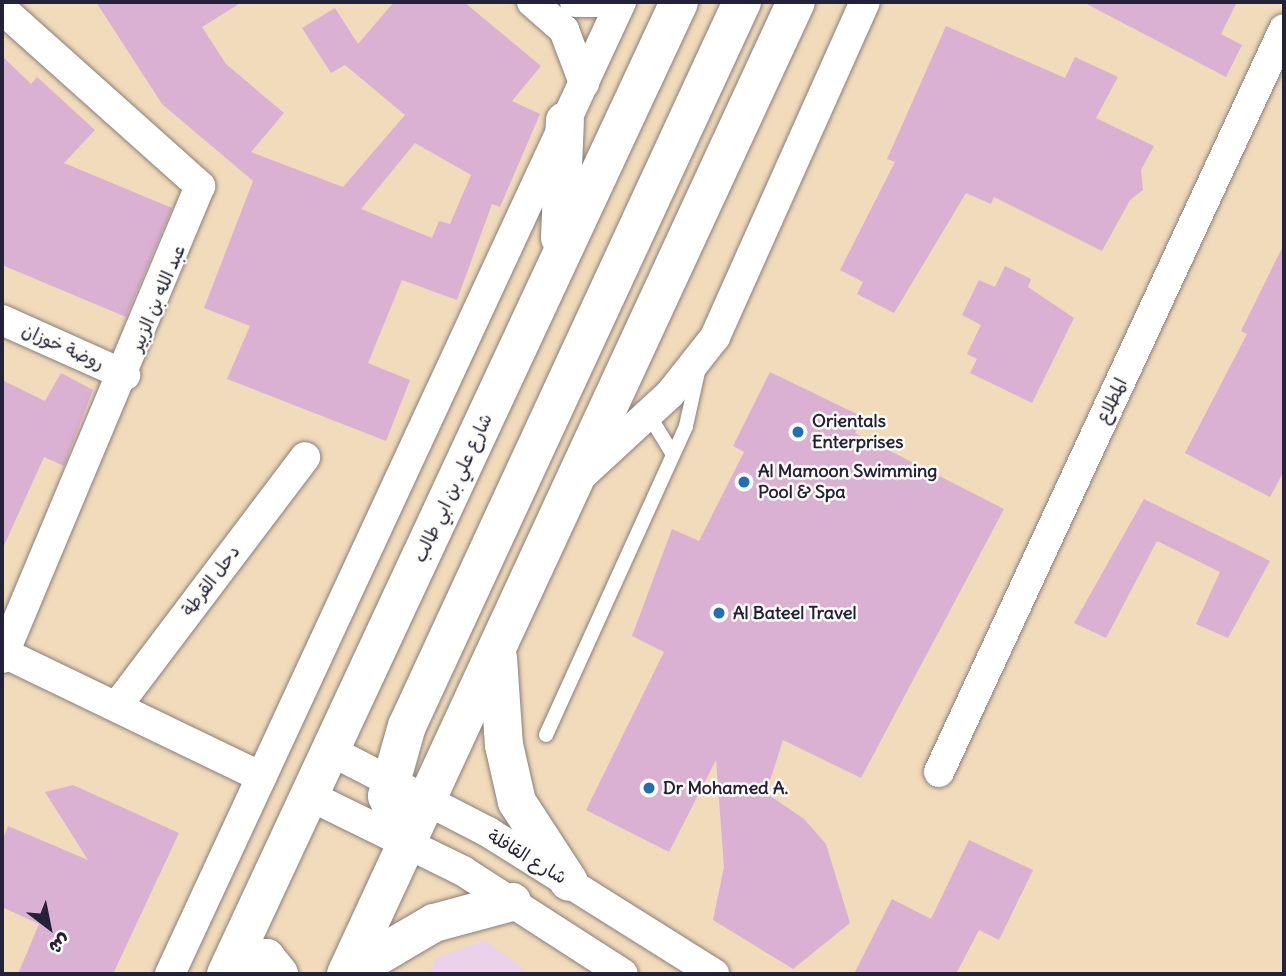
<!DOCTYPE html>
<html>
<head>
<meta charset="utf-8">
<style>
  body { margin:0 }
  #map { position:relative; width:1286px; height:976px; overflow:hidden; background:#f1dbba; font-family:Delius,"Playpen Sans Arabic",sans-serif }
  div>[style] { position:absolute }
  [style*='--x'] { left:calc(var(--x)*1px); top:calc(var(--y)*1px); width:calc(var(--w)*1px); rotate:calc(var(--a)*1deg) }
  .built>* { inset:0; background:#ebd1eb }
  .building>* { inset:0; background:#dab1d3 }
  .roads { filter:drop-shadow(0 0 2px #8a7e7a) drop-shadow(0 0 2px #8a7e7a) }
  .service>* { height:14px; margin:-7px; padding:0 7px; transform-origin:7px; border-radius:7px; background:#fff }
  .minor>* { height:30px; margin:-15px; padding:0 15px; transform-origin:15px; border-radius:15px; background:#fff }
  .secondary>* { height:38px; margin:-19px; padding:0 19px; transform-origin:19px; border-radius:19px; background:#fff }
  .dots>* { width:19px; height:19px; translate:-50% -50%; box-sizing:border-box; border:4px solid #fdfcf7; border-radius:50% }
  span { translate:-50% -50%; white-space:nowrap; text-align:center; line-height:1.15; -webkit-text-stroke:5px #fdfcf7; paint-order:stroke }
  .street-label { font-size:18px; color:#22223b }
  .poi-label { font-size:18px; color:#22223b; font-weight:700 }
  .left { translate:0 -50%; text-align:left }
  .frame { position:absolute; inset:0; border:4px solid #22223b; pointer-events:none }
  .north { position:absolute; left:14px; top:892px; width:70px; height:70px; -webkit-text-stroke:5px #fdfcf7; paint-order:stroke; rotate:148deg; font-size:19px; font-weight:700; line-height:28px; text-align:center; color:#22223b }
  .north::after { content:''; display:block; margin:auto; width:24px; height:32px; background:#22223b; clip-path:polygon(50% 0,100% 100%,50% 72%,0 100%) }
</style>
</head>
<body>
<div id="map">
  <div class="built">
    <i style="clip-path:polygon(485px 940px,530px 974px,429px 974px,436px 958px)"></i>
  </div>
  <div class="building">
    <i style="clip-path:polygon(evenodd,96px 2px,242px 2px,202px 27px,226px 64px,284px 113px,251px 152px,343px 187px,405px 115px,345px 65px,331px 73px,302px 28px,335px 8px,358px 44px,394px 2px,464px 2px,541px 66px,512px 101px,540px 114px,500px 207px,492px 204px,457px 300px,402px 280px,368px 363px,410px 380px,386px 441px,227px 379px,250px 326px,204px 308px,253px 181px,162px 104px,96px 2px,415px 143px,471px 175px,450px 224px,439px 221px,432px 238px,361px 209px,415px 143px)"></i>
    <i style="clip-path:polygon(1083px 2px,1237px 2px,1221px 34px,1242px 45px,1226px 77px)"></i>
    <i style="clip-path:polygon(946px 26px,1065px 78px,1075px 57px,1118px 77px,1096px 118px,1154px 146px,1141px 170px,1143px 190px,1130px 200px,1102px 251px,994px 197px,991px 204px,966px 193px,894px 313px,857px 294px,863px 282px,840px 270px,895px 162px,887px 159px)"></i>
    <i style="clip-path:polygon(2px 56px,31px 84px,37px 77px,95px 130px,64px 163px,172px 208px,126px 317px,2px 265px)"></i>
    <i style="clip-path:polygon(1284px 244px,1284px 471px,1270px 497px,1185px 453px,1247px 334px,1241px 331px)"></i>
    <i style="clip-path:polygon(1005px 266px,1031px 279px,1028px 287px,1074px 318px,1032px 403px,970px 373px,977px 359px,967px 354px,981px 325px,962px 315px,979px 280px,995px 287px)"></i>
    <i style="clip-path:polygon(770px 372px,863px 417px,855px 433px,1004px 509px,861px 778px,783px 740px,766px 793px,804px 819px,826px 844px,850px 923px,793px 969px,713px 920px,724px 867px,716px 760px,669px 852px,586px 810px,664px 652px,632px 636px,672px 529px,699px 541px,744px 452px,733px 446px)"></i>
    <i style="clip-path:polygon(61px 373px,93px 390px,64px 466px,44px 457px,2px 550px,2px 380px,45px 401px)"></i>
    <i style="clip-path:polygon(1144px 499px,1270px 561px,1228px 638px,1196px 624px,1220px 572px,1157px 541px,1106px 638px,1074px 623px)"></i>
    <i style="clip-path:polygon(73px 785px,179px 833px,113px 974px,18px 974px,39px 924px,2px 907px,2px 841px,8px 826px,88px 860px,45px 792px)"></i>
    <i style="clip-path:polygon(969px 840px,1033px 870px,999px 940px,979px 930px,956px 974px,854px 974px,892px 899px,931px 919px)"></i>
  </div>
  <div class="roads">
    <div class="service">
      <i style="--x:649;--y:415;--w:44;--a:58.8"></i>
      <i style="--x:546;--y:735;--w:339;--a:-65.6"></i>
      <i style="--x:686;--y:426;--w:65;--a:-77.5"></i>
    </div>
    <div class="minor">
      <i style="--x:532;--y:2;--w:43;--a:41.2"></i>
      <i style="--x:564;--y:30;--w:57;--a:69.3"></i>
      <i style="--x:575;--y:2;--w:29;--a:0"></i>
      <i style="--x:2;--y:9;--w:266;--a:41.8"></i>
      <i style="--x:200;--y:186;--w:512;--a:112.76"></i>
      <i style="--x:2;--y:320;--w:135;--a:24.1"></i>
      <i style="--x:581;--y:476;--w:121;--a:-42.7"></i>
      <i style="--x:670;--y:394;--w:73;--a:-51.7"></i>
      <i style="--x:715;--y:337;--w:367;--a:-65.9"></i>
      <i style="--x:2;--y:652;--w:288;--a:25.7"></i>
      <i style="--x:117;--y:706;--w:312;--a:-52.9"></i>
      <i style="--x:333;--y:752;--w:174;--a:27.3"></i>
      <i style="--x:488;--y:832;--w:267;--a:32.1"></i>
      <i style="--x:939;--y:772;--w:819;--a:-65.09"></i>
      <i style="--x:312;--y:797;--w:168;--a:26.1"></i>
      <i style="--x:463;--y:871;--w:190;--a:32.8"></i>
      <i style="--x:170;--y:974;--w:1072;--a:-65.11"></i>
    </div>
    <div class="secondary">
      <i style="--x:560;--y:238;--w:117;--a:-87.6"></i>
      <i style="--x:498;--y:658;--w:87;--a:86.1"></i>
      <i style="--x:504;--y:745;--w:58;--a:77.2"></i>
      <i style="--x:517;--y:802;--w:95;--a:57"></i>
      <i style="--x:408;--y:843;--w:51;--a:-114.1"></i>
      <i style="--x:387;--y:796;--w:73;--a:-74.1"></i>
      <i style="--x:407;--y:726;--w:798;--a:-65.17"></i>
      <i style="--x:226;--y:974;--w:1072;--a:-65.01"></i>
      <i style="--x:232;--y:974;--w:38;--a:-25"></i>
      <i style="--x:266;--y:958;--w:21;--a:51"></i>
      <i style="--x:346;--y:974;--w:1071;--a:-65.16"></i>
      <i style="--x:347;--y:974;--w:101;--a:-30.4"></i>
      <i style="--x:434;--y:923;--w:81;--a:-15.1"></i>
    </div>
  </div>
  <div class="dots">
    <i style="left:798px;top:432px;background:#1f6fb2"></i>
    <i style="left:744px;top:482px;background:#1f6fb2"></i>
    <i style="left:719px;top:613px;background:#1f6fb2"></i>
    <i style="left:649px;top:788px;background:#1f6fb2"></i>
  </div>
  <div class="street-label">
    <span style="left:158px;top:298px;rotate:-67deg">عبد الله بن الزبير</span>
    <span style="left:63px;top:347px;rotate:24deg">روضة خوزان</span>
    <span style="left:1112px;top:401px;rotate:-65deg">المطلاع</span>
    <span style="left:453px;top:488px;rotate:-65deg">شارع علي بن ابي طالب</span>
    <span style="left:211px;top:581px;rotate:-53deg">دحل القرطة</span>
    <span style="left:527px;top:857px;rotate:31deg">شارع القافلة</span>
  </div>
  <div class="poi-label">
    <span class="left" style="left:812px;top:432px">Orientals<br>Enterprises</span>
    <span class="left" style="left:758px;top:482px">Al Mamoon Swimming<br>Pool &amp; Spa</span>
    <span class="left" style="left:733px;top:613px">Al Bateel Travel</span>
    <span class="left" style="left:663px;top:788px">Dr Mohamed A.</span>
  </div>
  <div class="frame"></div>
  <div class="north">ش</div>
</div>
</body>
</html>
